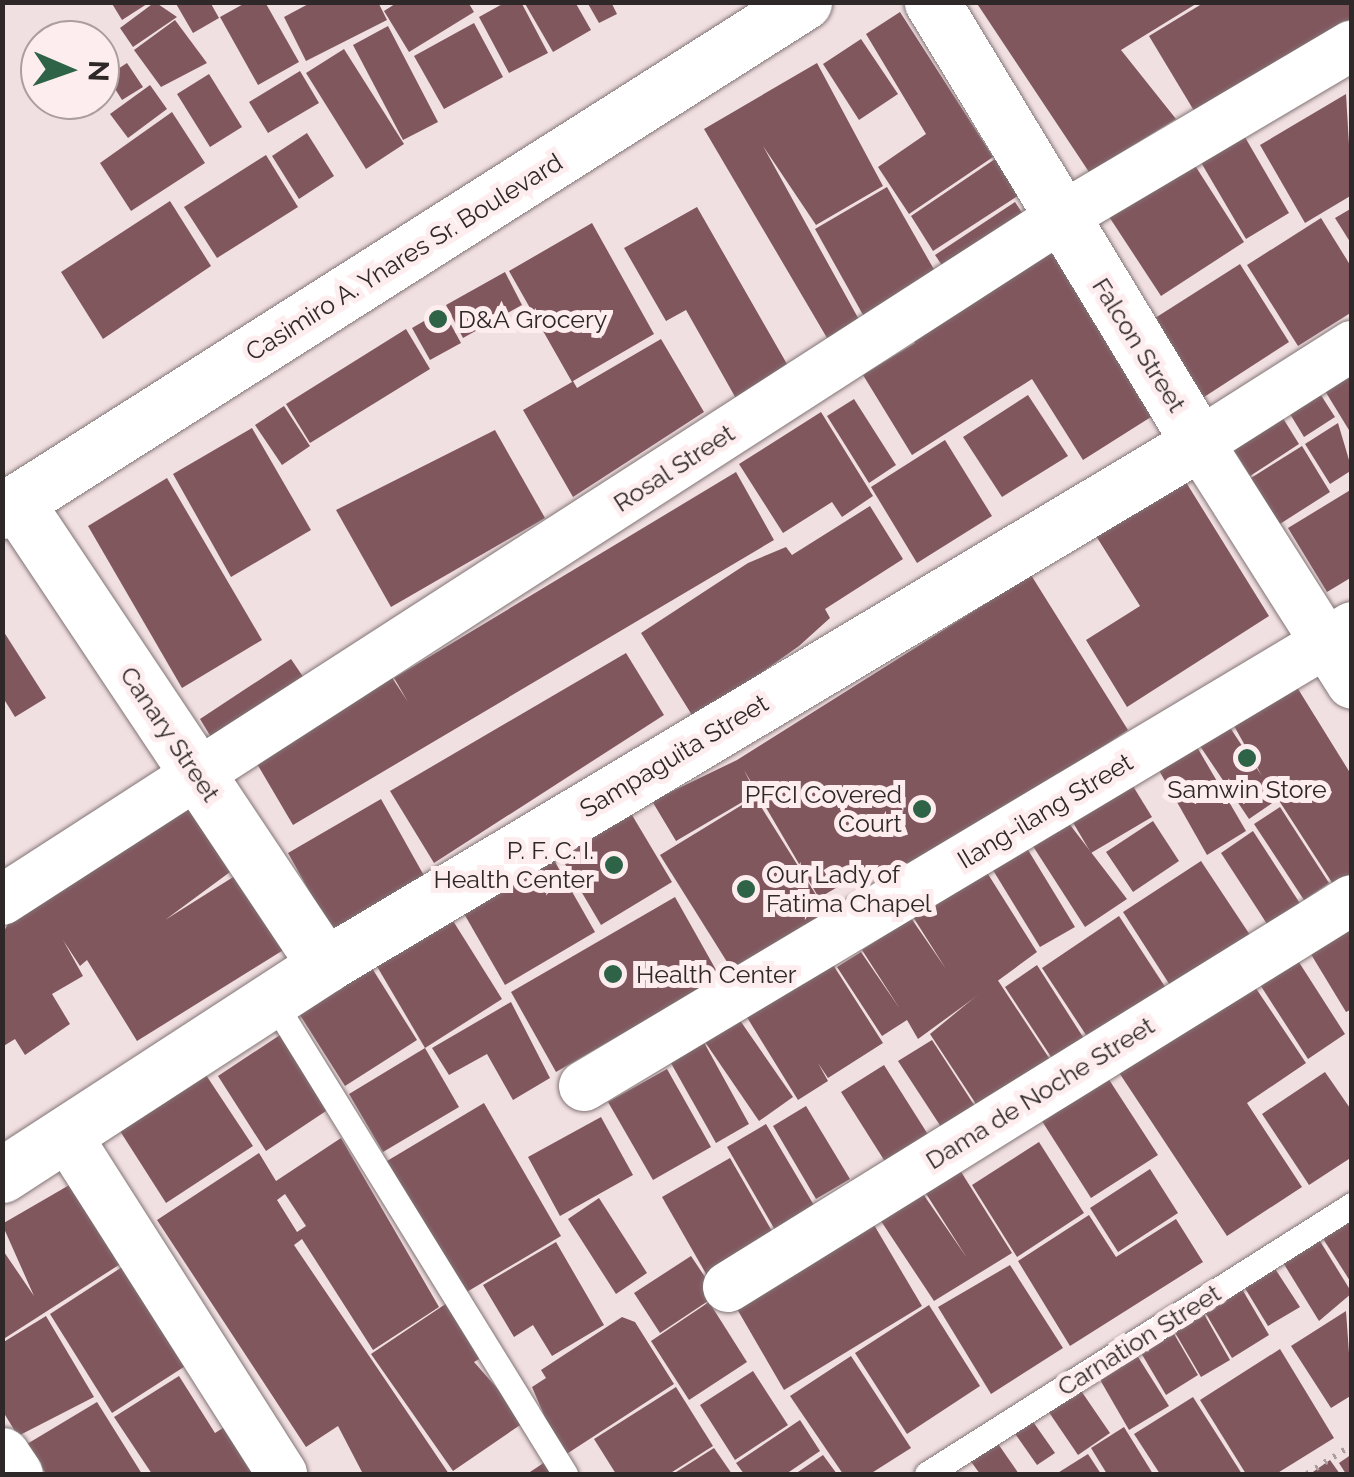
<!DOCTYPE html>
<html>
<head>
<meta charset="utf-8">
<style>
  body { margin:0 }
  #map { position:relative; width:1354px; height:1477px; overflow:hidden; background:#f1e0e2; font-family:Raleway,sans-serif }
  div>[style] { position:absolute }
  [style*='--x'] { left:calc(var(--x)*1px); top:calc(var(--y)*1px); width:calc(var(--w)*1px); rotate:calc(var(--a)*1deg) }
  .building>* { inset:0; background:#81575e }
  .path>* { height:6px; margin-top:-3px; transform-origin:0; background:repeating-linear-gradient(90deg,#aa9d9f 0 2.5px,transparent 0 10.5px) }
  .roads { filter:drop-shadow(0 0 2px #827475) drop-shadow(0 0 2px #827475) }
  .service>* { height:25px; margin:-12.5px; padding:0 12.5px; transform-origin:12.5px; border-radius:12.5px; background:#fff }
  .minor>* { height:50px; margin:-25px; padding:0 25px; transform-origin:25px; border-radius:25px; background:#fff }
  .tertiary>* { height:55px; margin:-27.5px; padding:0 27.5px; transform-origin:27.5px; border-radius:27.5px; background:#fff }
  .secondary>* { height:55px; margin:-27.5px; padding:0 27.5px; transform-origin:27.5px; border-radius:27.5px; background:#fff }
  .dots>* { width:28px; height:28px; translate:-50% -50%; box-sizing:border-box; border:5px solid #feedef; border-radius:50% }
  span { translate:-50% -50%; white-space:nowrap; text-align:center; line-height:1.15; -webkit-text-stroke:10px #feedef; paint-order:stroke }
  .street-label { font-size:25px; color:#2e2828 }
  .poi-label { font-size:25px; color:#2e2828 }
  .left { translate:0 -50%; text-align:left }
  .right { translate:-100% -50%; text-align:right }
  .frame { position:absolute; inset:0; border:5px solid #2e2828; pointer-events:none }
  .north { position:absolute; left:20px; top:20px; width:100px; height:100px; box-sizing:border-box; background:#feedef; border:2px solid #ab9e9f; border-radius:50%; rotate:92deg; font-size:28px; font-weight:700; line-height:40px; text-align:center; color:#2e2828 }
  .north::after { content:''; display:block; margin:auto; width:35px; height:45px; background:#2e6348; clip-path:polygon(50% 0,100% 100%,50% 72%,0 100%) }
</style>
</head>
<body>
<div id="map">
  <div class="building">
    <i style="clip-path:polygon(111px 2px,150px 2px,122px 20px)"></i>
    <i style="clip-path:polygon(155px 2px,177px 17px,133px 47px,120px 28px)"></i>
    <i style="clip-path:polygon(175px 2px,210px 2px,219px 18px,193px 33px)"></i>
    <i style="clip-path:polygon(247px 2px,265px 2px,299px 62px,258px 85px,220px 17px)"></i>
    <i style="clip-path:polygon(312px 2px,378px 2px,387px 20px,306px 61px,284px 17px)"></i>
    <i style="clip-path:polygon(398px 2px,468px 2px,474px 12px,409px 52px,384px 11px)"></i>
    <i style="clip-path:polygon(506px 2px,521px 2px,548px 53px,509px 73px,479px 17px)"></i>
    <i style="clip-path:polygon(524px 2px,575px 2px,591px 30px,553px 52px)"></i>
    <i style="clip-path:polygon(587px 2px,611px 2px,617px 14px,599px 23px)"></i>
    <i style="clip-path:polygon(976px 2px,1199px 2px,1121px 50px,1176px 119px,1089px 172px)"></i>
    <i style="clip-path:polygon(1205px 2px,1352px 2px,1352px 21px,1202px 124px,1149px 36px)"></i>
    <i style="clip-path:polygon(900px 12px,993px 157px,909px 214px,878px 167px,926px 134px,866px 34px)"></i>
    <i style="clip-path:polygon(175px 20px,207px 63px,161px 87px,134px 50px)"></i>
    <i style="clip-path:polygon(474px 23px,503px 77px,444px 109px,414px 56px)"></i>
    <i style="clip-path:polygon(388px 26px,438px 122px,403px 140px,353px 45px)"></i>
    <i style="clip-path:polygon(861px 39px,898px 94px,859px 120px,823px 64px)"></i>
    <i style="clip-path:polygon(344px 49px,404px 144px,366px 169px,306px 73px)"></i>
    <i style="clip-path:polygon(127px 63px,143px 87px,122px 100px,107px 76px)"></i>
    <i style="clip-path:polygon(817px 63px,883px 186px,816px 225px,763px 146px,862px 325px,830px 343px,704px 129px)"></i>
    <i style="clip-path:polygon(300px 71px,319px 103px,268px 133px,249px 102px)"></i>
    <i style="clip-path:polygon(209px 74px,242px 127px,210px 147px,177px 94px)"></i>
    <i style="clip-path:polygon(150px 85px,167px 109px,128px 138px,110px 114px)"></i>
    <i style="clip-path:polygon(1346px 94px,1352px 195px,1305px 223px,1260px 145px)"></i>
    <i style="clip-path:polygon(172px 112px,205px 163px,131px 211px,100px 163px)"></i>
    <i style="clip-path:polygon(1242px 132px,1289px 213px,1246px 239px,1199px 159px)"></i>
    <i style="clip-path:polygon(307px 133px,334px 176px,299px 199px,272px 156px)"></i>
    <i style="clip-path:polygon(1187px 153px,1244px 242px,1161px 296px,1104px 209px)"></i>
    <i style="clip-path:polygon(266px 155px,298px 207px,217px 258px,184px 207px)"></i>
    <i style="clip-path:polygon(995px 159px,1019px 195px,933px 251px,911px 216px)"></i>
    <i style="clip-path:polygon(887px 187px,940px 280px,867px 322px,815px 229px)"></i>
    <i style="clip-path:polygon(170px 201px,211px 266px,103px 339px,61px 272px)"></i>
    <i style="clip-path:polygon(1015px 202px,1031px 226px,952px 280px,935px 255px)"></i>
    <i style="clip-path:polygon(697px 207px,791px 371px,738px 402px,686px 310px,666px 321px,624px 248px)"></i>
    <i style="clip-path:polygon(1352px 208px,1352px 245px,1335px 218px)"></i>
    <i style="clip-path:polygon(1321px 218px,1352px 268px,1352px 312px,1298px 346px,1247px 265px)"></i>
    <i style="clip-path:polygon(592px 223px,654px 334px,573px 381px,577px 388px,661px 339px,704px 412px,573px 497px,523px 410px,572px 382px,509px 271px)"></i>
    <i style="clip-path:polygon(1057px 240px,1162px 410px,1083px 460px,1032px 379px,912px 455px,863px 375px,915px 343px,909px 333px)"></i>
    <i style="clip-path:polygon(1240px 264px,1289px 342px,1201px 399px,1152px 320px)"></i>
    <i style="clip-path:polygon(505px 272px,522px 305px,463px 338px,446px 305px)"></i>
    <i style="clip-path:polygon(443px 310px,461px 343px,430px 360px,412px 328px)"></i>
    <i style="clip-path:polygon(406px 329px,430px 369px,310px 443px,286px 404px)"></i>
    <i style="clip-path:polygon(1352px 368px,1352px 435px,1322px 386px)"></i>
    <i style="clip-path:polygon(1317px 389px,1335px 417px,1304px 437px,1287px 409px)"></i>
    <i style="clip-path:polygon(1028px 395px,1068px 456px,1002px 497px,963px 437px)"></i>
    <i style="clip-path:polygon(854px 399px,896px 465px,869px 483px,827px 416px)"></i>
    <i style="clip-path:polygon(1271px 399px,1299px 444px,1250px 476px,1222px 431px)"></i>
    <i style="clip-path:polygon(284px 406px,310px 446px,282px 465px,255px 425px)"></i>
    <i style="clip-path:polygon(821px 412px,873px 496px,842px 517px,832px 502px,783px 533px,739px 464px)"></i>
    <i style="clip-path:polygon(1338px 423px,1352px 470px,1330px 484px,1305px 444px)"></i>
    <i style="clip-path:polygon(252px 428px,311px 530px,231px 577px,173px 474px)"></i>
    <i style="clip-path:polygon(495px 430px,545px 518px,391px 607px,336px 510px)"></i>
    <i style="clip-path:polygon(945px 440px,992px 516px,917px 563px,871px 487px)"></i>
    <i style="clip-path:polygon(1302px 446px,1330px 492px,1272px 529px,1243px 483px)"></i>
    <i style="clip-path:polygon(1179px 471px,1269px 616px,1127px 707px,1086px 640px,1140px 606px,1091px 528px)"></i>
    <i style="clip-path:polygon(736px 472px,774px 540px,293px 825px,253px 757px,391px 676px,408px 702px,394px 678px)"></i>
    <i style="clip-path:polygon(167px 478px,262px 640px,182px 688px,88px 526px)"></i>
    <i style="clip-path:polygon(1352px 489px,1352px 577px,1327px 592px,1288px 528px)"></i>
    <i style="clip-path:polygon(870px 506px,903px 559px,825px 609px,830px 618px,799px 646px,695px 720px,641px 633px,748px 563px,786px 547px,792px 555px)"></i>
    <i style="clip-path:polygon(1031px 575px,1128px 730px,884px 889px,871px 867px,819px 898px,744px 770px,756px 794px,676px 841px,652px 801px,737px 760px)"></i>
    <i style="clip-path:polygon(2px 629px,46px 698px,15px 717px,2px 696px)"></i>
    <i style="clip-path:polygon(626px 653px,664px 715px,434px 863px,390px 791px)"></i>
    <i style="clip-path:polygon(291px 659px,306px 681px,214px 742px,200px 719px)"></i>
    <i style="clip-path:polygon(1295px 684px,1352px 776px,1352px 891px,1342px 898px,1278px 799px,1249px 819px,1198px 743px,1227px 723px,1262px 776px,1233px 724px)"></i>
    <i style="clip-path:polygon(1190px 735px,1246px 831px,1207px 855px,1152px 758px)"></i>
    <i style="clip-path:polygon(1128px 778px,1152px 817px,1091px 853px,1068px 814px)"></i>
    <i style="clip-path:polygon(183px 793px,230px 872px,165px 920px,238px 874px,285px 949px,137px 1041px,87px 960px,80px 966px,63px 940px,83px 976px,52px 994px,70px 1024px,25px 1055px,15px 1039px,2px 1047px,2px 934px,31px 887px)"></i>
    <i style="clip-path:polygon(755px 797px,833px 922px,739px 981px,660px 855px)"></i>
    <i style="clip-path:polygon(381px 799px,431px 888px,337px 941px,288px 853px)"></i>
    <i style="clip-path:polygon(626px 805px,672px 882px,601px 925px,555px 847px)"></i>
    <i style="clip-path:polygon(1280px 807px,1329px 883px,1304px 900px,1254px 824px)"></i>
    <i style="clip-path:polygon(1064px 817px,1127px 899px,1085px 927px,1029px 840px)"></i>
    <i style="clip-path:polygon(1153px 821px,1179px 861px,1133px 892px,1106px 852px)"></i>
    <i style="clip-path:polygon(1253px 831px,1301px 905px,1269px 927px,1221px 853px)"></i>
    <i style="clip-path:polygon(542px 839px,595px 932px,505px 985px,451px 891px)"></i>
    <i style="clip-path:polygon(1022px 840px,1075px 927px,1040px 947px,988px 862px)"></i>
    <i style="clip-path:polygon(1201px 861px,1254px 941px,1175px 993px,1123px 912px)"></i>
    <i style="clip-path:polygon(981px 863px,1037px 952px,918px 1039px,907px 1020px,882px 1036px,837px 967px,861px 952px,900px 1009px,862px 950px,911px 918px,946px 969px,908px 909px)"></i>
    <i style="clip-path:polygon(675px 897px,720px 977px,556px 1072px,511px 992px)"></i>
    <i style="clip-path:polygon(450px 916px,502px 999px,425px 1048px,375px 963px)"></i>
    <i style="clip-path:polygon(1119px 916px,1171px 996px,1094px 1047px,1042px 968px)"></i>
    <i style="clip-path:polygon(1352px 924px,1352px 1009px,1346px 1012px,1306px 946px)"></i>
    <i style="clip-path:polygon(1295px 956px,1345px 1034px,1308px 1059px,1257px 980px)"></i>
    <i style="clip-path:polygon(365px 957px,417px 1040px,345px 1086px,293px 1004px)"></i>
    <i style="clip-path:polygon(828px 957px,883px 1043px,828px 1078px,818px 1063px,828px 1081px,798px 1100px,740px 1006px)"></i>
    <i style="clip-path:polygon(1037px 965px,1090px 1048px,1059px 1069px,1005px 987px)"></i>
    <i style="clip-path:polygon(1249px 978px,1306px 1063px,1247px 1103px,1302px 1187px,1227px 1236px,1118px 1071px)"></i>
    <i style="clip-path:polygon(997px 979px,1051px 1061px,976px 1104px,930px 1034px)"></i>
    <i style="clip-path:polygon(511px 1002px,550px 1078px,513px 1100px,487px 1054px,449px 1075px,432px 1048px)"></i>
    <i style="clip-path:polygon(739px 1019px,793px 1097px,759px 1121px,705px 1042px)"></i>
    <i style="clip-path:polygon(280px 1035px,329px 1109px,266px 1151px,218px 1076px)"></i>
    <i style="clip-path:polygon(701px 1037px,749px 1124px,716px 1143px,667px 1056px)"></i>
    <i style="clip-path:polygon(932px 1040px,978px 1111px,945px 1133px,898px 1061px)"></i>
    <i style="clip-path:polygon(425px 1048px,459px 1107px,383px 1152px,349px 1094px)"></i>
    <i style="clip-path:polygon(884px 1065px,934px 1144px,891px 1171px,841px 1092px)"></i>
    <i style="clip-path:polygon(667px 1069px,711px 1147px,653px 1180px,608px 1102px)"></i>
    <i style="clip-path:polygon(1325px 1072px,1352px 1111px,1352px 1157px,1309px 1185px,1262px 1114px)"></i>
    <i style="clip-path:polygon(206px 1075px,253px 1146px,166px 1203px,120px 1131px)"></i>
    <i style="clip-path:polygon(1106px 1075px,1158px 1155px,1091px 1198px,1040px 1118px)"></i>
    <i style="clip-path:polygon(484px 1103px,561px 1236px,465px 1293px,387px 1161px)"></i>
    <i style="clip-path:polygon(806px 1106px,850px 1179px,816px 1199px,773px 1126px)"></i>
    <i style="clip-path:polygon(601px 1117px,633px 1175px,560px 1216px,528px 1157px)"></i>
    <i style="clip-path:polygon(766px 1124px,815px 1207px,775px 1230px,727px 1147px)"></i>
    <i style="clip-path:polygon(evenodd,341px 1138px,439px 1307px,373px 1350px,302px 1239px,294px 1245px,449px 1474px,363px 1474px,338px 1426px,306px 1447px,157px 1220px,259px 1153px,276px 1181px,341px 1138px,285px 1194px,306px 1226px,297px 1232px,277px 1200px,285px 1194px)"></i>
    <i style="clip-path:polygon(1039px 1142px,1084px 1213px,1017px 1257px,972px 1185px)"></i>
    <i style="clip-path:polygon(730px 1158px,777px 1240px,709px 1279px,662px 1197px)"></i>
    <i style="clip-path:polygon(953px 1159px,1012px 1253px,934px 1301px,877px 1215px,919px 1188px,967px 1258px,918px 1181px)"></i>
    <i style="clip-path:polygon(1150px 1169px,1178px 1213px,1118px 1252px,1090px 1208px)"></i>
    <i style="clip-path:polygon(78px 1180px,125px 1261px,2px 1340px,2px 1249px,34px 1296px,2px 1224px)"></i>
    <i style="clip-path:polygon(599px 1198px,647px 1273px,616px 1294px,568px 1219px)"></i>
    <i style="clip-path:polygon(864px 1208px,922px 1306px,784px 1390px,733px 1302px)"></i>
    <i style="clip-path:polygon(1089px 1215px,1116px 1257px,1176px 1219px,1203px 1262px,1070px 1346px,1018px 1261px)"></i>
    <i style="clip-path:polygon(1346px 1217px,1352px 1226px,1352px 1284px,1320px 1234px)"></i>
    <i style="clip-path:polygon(1315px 1233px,1352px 1293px,1319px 1321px,1279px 1256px)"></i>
    <i style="clip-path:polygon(556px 1242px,604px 1325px,552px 1356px,533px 1325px,514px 1337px,483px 1285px)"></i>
    <i style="clip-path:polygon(139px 1256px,201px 1356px,112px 1413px,50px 1314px)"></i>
    <i style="clip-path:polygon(691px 1256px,717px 1295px,660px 1333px,634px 1293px)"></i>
    <i style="clip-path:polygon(1270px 1261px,1300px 1307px,1268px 1326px,1240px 1280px)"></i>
    <i style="clip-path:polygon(1010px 1265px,1063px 1348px,991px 1394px,938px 1307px)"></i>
    <i style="clip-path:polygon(1239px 1284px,1269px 1335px,1232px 1358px,1202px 1307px)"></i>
    <i style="clip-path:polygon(450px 1301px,486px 1355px,474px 1362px,526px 1421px,453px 1471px,371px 1354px)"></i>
    <i style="clip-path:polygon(709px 1302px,747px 1362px,689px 1400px,651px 1341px)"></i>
    <i style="clip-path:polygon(929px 1305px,980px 1386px,907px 1434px,855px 1353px)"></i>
    <i style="clip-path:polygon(1200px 1307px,1230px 1360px,1201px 1377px,1170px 1324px)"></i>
    <i style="clip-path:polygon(1346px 1311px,1352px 1395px,1331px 1408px,1291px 1346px)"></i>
    <i style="clip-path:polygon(46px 1316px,94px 1397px,18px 1436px,2px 1410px,2px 1343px)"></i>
    <i style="clip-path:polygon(622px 1317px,635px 1322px,674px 1384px,562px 1457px,532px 1387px,546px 1378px,541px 1370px)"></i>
    <i style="clip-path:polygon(1170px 1327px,1198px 1375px,1166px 1395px,1137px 1346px)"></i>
    <i style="clip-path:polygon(1133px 1349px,1169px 1406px,1129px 1430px,1095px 1371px)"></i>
    <i style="clip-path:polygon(1280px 1349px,1334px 1438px,1276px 1474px,1246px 1474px,1200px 1400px)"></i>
    <i style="clip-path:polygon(851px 1356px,911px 1448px,870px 1474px,843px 1474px,790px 1396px)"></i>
    <i style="clip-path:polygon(753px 1371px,788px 1425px,735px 1460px,700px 1405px)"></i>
    <i style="clip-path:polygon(179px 1376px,215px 1433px,229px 1424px,260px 1474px,152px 1474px,114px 1417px)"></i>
    <i style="clip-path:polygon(1075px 1382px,1110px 1433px,1078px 1455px,1044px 1405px)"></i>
    <i style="clip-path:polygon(676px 1387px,713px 1446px,669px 1474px,616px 1474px,594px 1439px)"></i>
    <i style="clip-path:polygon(1193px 1397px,1242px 1474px,1160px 1474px,1134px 1434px)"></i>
    <i style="clip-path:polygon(97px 1402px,142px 1474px,46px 1474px,27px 1444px)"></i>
    <i style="clip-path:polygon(1029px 1416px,1055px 1453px,1037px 1465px,1011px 1428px)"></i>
    <i style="clip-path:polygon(800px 1420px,820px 1451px,786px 1474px,744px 1474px,736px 1463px)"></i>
    <i style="clip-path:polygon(1124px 1427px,1153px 1474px,1107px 1474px,1091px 1448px)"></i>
    <i style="clip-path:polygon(994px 1438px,1019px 1474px,980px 1474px,967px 1456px)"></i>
    <i style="clip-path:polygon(714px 1448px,732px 1474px,673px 1474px)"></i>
    <i style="clip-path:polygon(1088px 1454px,1101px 1474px,1056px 1474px)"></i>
    <i style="clip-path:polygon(1352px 1454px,1352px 1474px,1346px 1474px,1339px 1463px)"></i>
    <i style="clip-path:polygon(823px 1455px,837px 1474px,795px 1474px)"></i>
    <i style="clip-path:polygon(548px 1460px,557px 1474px,527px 1474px)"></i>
    <i style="clip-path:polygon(1330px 1460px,1340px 1474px,1310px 1474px)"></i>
  </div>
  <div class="path">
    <i style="--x:1307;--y:1474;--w:54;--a:-32.8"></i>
  </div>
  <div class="roads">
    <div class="service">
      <i style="--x:273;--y:1001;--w:556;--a:58.31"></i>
      <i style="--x:927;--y:1474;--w:503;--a:-32.33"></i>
    </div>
    <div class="minor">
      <i style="--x:1352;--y:346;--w:181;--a:147.6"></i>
      <i style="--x:1199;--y:443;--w:285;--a:57.6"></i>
      <i style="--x:2;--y:900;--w:1259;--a:-32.81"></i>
      <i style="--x:1060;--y:218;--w:339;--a:-30.6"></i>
      <i style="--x:584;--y:1086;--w:895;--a:-30.86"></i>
      <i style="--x:65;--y:1133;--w:404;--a:57.5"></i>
      <i style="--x:728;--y:1287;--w:734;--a:-31.81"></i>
    </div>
    <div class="tertiary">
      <i style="--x:16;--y:502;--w:557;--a:56.28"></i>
      <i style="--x:2;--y:1175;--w:385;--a:-33"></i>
      <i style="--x:325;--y:965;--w:1018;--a:-30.85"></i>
      <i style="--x:1199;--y:443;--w:516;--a:-121.19"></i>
      <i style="--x:2;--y:1455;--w:23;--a:56"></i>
    </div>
    <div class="secondary">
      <i style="--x:2;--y:511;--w:950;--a:-32.4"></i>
    </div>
  </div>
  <div class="dots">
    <i style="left:438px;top:319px;background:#2e6348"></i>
    <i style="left:1247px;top:758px;background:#2e6348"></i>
    <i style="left:922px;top:809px;background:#2e6348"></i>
    <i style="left:614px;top:865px;background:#2e6348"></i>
    <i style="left:746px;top:889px;background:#2e6348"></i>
    <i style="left:613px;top:974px;background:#2e6348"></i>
  </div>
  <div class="street-label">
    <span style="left:404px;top:257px;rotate:-32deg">Casimiro A. Ynares Sr. Boulevard</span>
    <span style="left:1139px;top:345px;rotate:58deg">Falcon Street</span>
    <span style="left:674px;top:468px;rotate:-33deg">Rosal Street</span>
    <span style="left:170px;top:734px;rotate:56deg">Canary Street</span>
    <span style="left:674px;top:756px;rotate:-31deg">Sampaguita Street</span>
    <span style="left:1045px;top:811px;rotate:-31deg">Ilang-ilang Street</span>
    <span style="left:1040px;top:1093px;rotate:-32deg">Dama de Noche Street</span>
    <span style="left:1139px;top:1340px;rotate:-32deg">Carnation Street</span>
  </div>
  <div class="poi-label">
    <span class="left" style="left:458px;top:319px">D&amp;A Grocery</span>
    <span style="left:1247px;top:789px">Samwin Store</span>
    <span class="right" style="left:902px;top:809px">PFCI Covered<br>Court</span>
    <span class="right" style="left:594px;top:865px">P. F. C. I.<br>Health Center</span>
    <span class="left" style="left:766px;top:889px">Our Lady of<br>Fatima Chapel</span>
    <span class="left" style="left:636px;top:974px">Health Center</span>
  </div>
  <div class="frame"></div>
  <div class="north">N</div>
</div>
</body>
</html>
